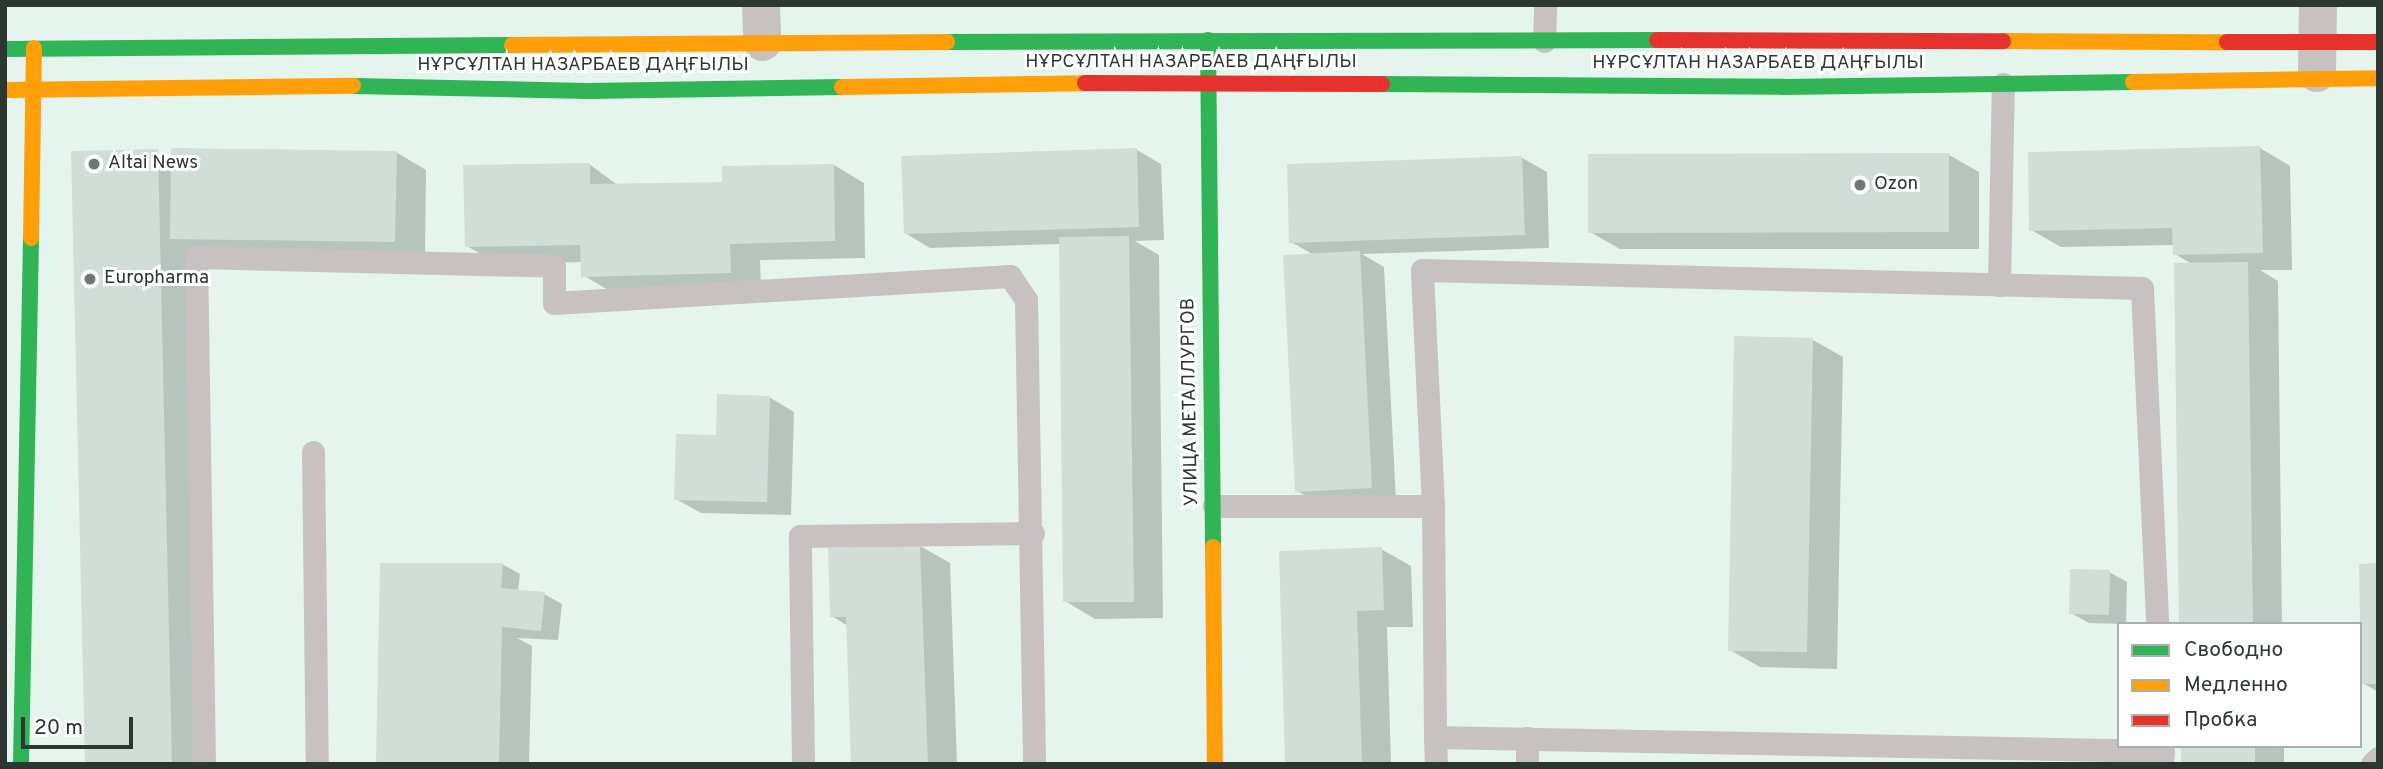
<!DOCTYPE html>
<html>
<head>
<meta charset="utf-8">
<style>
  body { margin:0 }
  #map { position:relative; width:2383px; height:769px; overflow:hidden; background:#e5f5ed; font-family:Overpass,sans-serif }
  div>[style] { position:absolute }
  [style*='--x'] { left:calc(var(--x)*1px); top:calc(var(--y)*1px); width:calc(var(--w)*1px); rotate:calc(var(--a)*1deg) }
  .shadow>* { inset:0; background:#0003 }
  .building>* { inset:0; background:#d1ddd7 }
  .lane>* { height:23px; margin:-11.5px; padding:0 11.5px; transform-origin:11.5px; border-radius:11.5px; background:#c7c1c2 }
  .street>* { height:38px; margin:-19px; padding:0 19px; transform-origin:19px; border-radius:19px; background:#c7c1c2 }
  .fast>* { height:16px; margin:-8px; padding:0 8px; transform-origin:8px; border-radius:8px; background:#30b455 }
  .slow>* { height:16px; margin:-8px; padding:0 8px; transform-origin:8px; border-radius:8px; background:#ff9f0a }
  .jam>* { height:16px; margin:-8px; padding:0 8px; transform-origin:8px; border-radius:8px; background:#e5322d }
  .dots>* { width:19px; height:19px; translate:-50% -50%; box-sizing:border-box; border:4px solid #fff; border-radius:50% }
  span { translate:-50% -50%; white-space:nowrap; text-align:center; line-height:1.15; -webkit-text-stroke:6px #fff; paint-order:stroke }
  .street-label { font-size:19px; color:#2c3731 }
  .poi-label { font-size:19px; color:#2c3731 }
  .left { translate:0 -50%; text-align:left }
  .frame { position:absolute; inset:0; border:7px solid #2c3731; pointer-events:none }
  .legend { position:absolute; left:2117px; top:622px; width:245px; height:126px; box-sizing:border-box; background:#fff; border:2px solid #abafad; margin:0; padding:9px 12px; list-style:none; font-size:21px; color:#2c3731 }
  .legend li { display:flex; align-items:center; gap:14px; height:35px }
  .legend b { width:35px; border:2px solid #abafad }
  .scale { position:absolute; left:21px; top:717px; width:112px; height:32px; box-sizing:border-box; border:4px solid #2c3731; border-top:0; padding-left:9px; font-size:21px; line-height:24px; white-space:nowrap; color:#2c3731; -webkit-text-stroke:5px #fff; paint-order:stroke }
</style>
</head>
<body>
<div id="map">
  <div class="shadow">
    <i style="clip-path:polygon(2260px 148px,2290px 166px,2292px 270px,2260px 270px,2278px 281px,2282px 624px,2181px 624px,2192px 264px,2175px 254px,2174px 245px,2061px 247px,2031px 230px)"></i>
    <i style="clip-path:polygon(1137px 150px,1161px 164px,1164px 240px,1135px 241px,1159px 255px,1163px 618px,1095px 619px,1065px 601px,1061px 244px,930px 248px,905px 233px)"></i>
    <i style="clip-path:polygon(157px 151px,172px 159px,396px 152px,426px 170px,425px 258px,202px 256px,201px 764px,87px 764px)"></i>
    <i style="clip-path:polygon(1949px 155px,1979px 172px,1979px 249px,1620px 249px,1590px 232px)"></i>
    <i style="clip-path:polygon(1522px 158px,1547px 172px,1549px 248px,1362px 254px,1384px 267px,1396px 501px,1322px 505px,1297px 491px,1314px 255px,1291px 242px)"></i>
    <i style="clip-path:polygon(589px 164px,619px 186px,724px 184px,834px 165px,864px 183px,865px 258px,760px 260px,761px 289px,613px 293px,583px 275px,582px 262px,497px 264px,467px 246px)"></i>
    <i style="clip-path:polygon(1813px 340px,1843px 357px,1837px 669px,1760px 667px,1730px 650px)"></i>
    <i style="clip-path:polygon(769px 397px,794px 412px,791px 515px,701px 513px,676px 499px,718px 437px)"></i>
    <i style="clip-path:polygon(920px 546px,950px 563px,957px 764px,852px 764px,848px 626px,832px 616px)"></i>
    <i style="clip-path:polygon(1381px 549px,1411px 566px,1413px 627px,1387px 627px,1391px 764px,1286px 764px)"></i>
    <i style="clip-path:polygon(502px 564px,520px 574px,518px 591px,544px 594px,562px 604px,558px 640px,517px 638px,532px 646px,529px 764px,378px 764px)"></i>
    <i style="clip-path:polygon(2378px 565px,2378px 692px,2363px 683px)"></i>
    <i style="clip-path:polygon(2109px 572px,2127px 582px,2126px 624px,2089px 623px,2071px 613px)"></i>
    <i style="clip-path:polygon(2182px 746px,2284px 746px,2284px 764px,2182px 764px)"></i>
  </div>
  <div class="building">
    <i style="clip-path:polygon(2260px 146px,2263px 253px,2173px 255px,2172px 228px,2029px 231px,2028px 152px)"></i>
    <i style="clip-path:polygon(171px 148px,397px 151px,395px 242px,170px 239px)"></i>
    <i style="clip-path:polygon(1137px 148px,1139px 227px,904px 234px,901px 156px)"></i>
    <i style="clip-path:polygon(158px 149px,172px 764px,85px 764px,71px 151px)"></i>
    <i style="clip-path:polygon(1949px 153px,1949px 232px,1588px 233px,1588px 154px)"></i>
    <i style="clip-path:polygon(1522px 156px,1525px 235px,1289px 243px,1287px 164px)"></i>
    <i style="clip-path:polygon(590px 163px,590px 184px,722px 182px,722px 166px,834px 164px,835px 241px,730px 244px,731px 273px,581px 277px,580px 245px,465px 247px,463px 165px)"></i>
    <i style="clip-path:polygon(1129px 236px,1134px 602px,1063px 602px,1059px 237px)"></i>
    <i style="clip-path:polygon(1360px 251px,1372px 488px,1295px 492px,1283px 255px)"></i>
    <i style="clip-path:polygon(2248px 262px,2253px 624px,2179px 624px,2174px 263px)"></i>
    <i style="clip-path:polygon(1734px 336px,1813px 338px,1807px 652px,1728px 651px)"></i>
    <i style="clip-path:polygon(717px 394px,770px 396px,767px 502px,674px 500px,676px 434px,716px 435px)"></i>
    <i style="clip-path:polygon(920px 544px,928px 764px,851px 764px,846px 617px,830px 617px,828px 548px)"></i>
    <i style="clip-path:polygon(1382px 547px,1384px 610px,1357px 611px,1362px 764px,1285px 764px,1279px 551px)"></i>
    <i style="clip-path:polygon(380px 563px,503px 563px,501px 588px,545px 592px,541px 631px,502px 627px,499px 764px,376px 764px)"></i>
    <i style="clip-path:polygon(2378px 563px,2378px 684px,2361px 684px,2359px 564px)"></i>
    <i style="clip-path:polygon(2070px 569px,2110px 570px,2109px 615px,2069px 614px)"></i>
    <i style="clip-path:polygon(2181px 746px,2255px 746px,2255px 764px,2181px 764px)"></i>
  </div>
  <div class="lane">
    <i style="--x:1544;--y:41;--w:36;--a:-88"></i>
    <i style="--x:1999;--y:285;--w:201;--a:-88.9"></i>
    <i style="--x:313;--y:452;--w:312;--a:89.3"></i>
    <i style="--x:1214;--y:506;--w:219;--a:0"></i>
    <i style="--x:1433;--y:506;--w:231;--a:89.5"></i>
    <i style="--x:1435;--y:737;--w:728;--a:1.1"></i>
    <i style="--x:2163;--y:751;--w:13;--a:94"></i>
    <i style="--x:1433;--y:506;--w:236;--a:-92.7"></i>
    <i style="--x:1422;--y:270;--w:720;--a:1.43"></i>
    <i style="--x:2142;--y:288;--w:336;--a:87.4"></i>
    <i style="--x:1435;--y:737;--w:27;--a:88"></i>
    <i style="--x:1527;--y:738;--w:26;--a:90"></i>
    <i style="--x:204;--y:764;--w:507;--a:-90.9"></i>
    <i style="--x:196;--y:257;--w:358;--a:1.4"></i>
    <i style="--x:554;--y:266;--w:37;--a:90"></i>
    <i style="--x:554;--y:303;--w:457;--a:-3.4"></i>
    <i style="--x:1010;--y:276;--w:29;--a:56"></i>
    <i style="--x:1026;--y:300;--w:464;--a:89"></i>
    <i style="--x:803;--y:764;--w:228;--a:-90.8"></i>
    <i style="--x:800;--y:536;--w:233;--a:-0.7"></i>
    <i style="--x:2372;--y:764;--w:8;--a:-45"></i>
  </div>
  <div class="street">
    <i style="--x:761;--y:5;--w:37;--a:88"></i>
    <i style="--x:2317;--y:73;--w:68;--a:-89.2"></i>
  </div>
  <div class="fast">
    <i style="--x:1208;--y:40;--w:507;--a:89.43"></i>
    <i style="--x:947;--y:42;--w:710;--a:-0.16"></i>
    <i style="--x:5;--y:49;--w:507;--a:-0.45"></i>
    <i style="--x:1382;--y:84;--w:401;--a:0.4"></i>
    <i style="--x:1783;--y:87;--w:350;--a:-0.8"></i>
    <i style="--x:353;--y:86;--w:234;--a:1.2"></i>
    <i style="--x:587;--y:91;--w:255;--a:-0.9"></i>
    <i style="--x:21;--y:764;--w:526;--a:-88.91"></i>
  </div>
  <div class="slow">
    <i style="--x:2003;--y:41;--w:224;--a:0.3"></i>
    <i style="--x:512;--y:45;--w:435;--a:-0.4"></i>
    <i style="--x:2133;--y:82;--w:245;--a:-0.9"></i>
    <i style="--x:842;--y:87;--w:243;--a:-0.9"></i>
    <i style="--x:5;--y:90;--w:348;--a:-0.7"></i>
    <i style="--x:31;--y:238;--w:190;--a:-89.1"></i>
    <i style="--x:1213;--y:547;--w:217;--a:89.5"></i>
  </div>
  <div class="jam">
    <i style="--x:1657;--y:40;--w:346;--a:0.2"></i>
    <i style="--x:2227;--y:42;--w:151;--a:0"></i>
    <i style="--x:1085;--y:83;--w:297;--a:0.2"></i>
  </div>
  <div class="dots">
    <i style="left:94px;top:164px;background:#6d7a73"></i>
    <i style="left:1860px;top:185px;background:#6d7a73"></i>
    <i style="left:90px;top:279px;background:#6d7a73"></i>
  </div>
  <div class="street-label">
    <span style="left:1191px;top:63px">НҰРСҰЛТАН НАЗАРБАЕВ ДАҢҒЫЛЫ</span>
    <span style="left:1758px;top:64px">НҰРСҰЛТАН НАЗАРБАЕВ ДАҢҒЫЛЫ</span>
    <span style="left:583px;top:66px">НҰРСҰЛТАН НАЗАРБАЕВ ДАҢҒЫЛЫ</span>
    <span style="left:1191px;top:402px;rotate:-91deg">УЛИЦА МЕТАЛЛУРГОВ</span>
  </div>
  <div class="poi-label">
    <span class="left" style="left:108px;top:164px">Altai News</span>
    <span class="left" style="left:1874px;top:185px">Ozon</span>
    <span class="left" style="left:104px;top:279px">Europharma</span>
  </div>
  <div class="frame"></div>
  <ul class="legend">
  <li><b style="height:9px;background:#30b455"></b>Свободно</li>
  <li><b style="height:9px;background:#ff9f0a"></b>Медленно</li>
  <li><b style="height:9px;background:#e5322d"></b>Пробка</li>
  </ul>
  <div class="scale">20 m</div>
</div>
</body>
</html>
